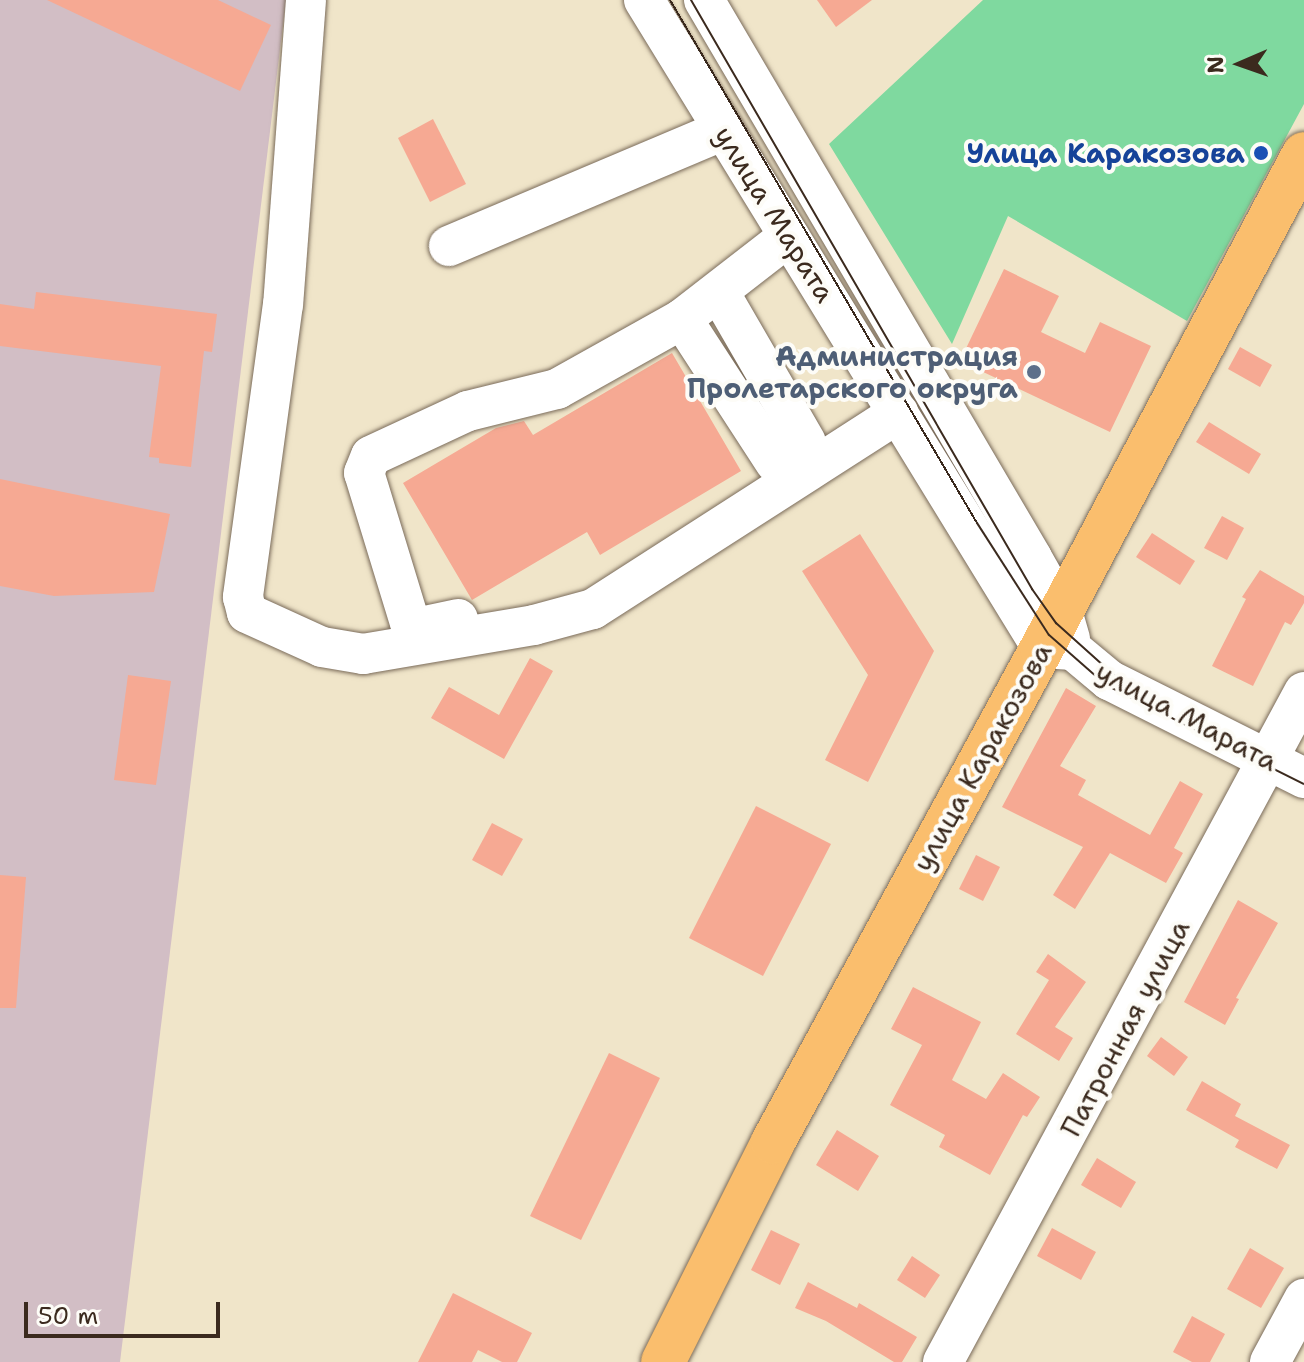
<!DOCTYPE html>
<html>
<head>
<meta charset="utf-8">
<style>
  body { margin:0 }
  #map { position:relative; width:1304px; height:1362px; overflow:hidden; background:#f0e5c9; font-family:"Shantell Sans",sans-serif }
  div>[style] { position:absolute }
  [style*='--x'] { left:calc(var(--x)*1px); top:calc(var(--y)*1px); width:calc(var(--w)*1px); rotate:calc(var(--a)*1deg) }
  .industrial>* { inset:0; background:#d2bec5 }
  .green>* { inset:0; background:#7fd99f }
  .building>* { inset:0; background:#f6a993 }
  .roads { filter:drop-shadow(0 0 2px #7a6b5a) drop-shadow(0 0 2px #7a6b5a) }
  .minor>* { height:40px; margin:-20px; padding:0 20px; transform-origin:20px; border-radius:20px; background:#fff }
  .major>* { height:44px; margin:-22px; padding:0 22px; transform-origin:22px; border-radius:22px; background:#fabe6d }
  .tram>* { height:2px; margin:-1px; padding:0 1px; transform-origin:1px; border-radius:1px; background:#3b2a1e }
  .dots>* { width:22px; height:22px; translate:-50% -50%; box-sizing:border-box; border:4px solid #fdfcf7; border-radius:50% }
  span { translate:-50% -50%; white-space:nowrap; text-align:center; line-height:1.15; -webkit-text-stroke:8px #fdfcf7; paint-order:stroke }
  .transit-label { font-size:28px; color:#164399; font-weight:700 }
  .right { translate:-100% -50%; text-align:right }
  .street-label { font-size:28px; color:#3b2a1e }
  .service-label { font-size:28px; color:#4e5e75; font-weight:700 }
  .north { position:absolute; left:1200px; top:24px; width:80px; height:80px; -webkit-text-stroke:6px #fdfcf7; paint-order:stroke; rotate:268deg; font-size:22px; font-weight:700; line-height:32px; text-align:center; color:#3b2a1e }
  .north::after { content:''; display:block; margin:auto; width:28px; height:36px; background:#3b2a1e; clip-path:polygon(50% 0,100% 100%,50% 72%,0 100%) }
  .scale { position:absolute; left:24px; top:1302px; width:196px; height:36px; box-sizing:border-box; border:4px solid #3b2a1e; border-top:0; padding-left:10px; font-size:24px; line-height:28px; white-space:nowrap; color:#3b2a1e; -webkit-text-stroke:6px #fdfcf7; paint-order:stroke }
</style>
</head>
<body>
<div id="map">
  <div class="industrial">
    <i style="clip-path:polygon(0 0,286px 0,120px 1362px,0 1362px)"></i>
  </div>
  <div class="green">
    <i style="clip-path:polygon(983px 0,1304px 0,1304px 104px,1187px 321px,1008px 216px,952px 344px,829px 144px)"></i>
  </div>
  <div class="building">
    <i style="clip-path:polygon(47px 0,218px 0,271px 25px,240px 91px)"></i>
    <i style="clip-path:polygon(817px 0,872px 0,836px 27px)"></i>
    <i style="clip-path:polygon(433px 119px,466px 184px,430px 202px,398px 138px)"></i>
    <i style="clip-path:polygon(1004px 269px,1059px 296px,1041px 332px,1085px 353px,1100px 322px,1151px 346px,1110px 432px,960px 361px)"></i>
    <i style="clip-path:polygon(36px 292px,217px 314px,212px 352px,204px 351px,191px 467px,159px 463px,159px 458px,149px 457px,161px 366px,0 346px,0 304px,34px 309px)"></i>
    <i style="clip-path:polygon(1240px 347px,1272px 365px,1260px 387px,1228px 369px)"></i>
    <i style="clip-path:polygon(672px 353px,741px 471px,600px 555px,587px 532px,472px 600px,403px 483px,496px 428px,524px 421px,533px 435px)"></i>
    <i style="clip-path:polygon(1209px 422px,1261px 454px,1249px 474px,1196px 442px)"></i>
    <i style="clip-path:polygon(0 479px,170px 514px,154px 592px,54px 596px,0 586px)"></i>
    <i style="clip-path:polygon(1222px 516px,1244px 528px,1227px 560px,1204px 548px)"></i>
    <i style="clip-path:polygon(1152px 533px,1195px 561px,1180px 585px,1136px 557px)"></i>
    <i style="clip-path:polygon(860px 534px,934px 651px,868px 782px,825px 760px,868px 675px,802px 571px)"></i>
    <i style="clip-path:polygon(1260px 570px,1304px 596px,1304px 603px,1291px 625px,1285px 622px,1253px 686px,1212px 666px,1246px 599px,1242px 597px)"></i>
    <i style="clip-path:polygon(530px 658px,553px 671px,504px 759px,431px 718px,449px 687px,499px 715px)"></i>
    <i style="clip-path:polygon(128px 675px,171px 681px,156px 785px,114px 780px)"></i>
    <i style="clip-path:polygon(1066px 688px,1096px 706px,1060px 766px,1086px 780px,1078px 795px,1150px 835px,1180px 781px,1203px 794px,1174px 848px,1183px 853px,1166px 883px,1110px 853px,1075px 909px,1053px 895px,1083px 847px,1002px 807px)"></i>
    <i style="clip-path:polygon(756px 806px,831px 844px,763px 976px,689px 938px)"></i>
    <i style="clip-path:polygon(492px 823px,523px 839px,502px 876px,472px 860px)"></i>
    <i style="clip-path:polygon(976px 855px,1000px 867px,983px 901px,959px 889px)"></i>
    <i style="clip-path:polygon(0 875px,26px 877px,16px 1008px,0 1008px)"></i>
    <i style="clip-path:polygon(1238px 900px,1278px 923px,1236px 998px,1239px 999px,1225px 1025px,1184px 1002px)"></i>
    <i style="clip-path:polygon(1048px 954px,1086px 982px,1055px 1027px,1073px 1038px,1059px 1061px,1016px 1034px,1049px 980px,1036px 972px)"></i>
    <i style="clip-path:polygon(913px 987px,981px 1022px,952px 1080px,986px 1099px,1003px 1073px,1040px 1097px,1027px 1117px,1023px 1115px,990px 1175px,939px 1147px,945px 1135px,890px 1105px,922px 1045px,891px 1029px)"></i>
    <i style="clip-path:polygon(1161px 1037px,1188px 1057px,1174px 1076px,1147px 1056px)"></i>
    <i style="clip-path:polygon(609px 1053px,660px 1078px,581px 1240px,530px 1216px)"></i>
    <i style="clip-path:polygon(1202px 1081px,1241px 1104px,1235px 1116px,1290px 1145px,1277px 1169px,1235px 1147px,1239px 1140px,1186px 1110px)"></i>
    <i style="clip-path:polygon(837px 1130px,879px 1156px,858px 1191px,816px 1165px)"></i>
    <i style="clip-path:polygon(1097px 1158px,1136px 1182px,1121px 1208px,1081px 1185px)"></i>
    <i style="clip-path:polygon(1052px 1228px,1096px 1252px,1081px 1280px,1037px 1256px)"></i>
    <i style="clip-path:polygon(771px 1230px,800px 1244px,780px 1285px,751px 1270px)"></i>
    <i style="clip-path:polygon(1250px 1248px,1284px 1268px,1261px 1308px,1227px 1289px)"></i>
    <i style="clip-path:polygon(912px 1256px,940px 1275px,925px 1298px,897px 1280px)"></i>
    <i style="clip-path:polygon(808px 1282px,857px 1308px,859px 1303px,917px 1337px,902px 1362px,894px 1362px,826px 1321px,795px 1308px)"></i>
    <i style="clip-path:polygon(453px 1293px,532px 1333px,517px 1362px,502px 1362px,478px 1350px,472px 1362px,418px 1362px)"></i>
    <i style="clip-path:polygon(1192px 1316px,1225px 1334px,1210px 1362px,1192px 1362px,1173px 1352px)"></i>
  </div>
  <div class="roads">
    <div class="minor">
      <i style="--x:306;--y:0;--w:305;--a:94.3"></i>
      <i style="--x:283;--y:304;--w:296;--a:97.8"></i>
      <i style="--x:243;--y:597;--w:16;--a:76"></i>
      <i style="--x:247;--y:613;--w:82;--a:24.4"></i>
      <i style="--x:322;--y:647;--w:42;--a:9.7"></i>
      <i style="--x:363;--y:654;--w:173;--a:-9.6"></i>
      <i style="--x:534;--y:625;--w:61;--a:-15.2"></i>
      <i style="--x:593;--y:609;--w:363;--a:-32.7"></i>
      <i style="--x:644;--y:0;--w:760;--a:58.44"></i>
      <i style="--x:1042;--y:648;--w:31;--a:4"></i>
      <i style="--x:1073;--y:650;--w:47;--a:39.8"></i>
      <i style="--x:1109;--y:680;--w:218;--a:26.7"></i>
      <i style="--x:704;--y:0;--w:647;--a:59.55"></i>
      <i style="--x:1032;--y:558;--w:61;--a:60.5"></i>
      <i style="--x:1062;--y:611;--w:29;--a:74"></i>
      <i style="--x:449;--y:246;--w:298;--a:-22.9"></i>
      <i style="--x:719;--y:292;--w:173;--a:59.9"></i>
      <i style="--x:682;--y:319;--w:171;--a:57"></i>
      <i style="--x:458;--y:619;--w:35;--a:168"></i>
      <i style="--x:424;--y:626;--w:14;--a:-168"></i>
      <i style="--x:410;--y:623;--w:157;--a:-107"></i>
      <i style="--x:364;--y:473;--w:18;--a:-68"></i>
      <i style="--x:371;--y:456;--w:107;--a:-24.9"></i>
      <i style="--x:468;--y:411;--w:92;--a:-13.9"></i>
      <i style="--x:557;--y:389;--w:143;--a:-29.2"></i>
      <i style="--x:682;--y:319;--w:135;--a:-37.8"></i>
      <i style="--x:943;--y:1362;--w:761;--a:-61.68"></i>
      <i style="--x:1270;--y:1362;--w:72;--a:-61.6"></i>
    </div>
    <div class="major">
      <i style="--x:663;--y:1362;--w:246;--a:-63.4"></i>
      <i style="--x:773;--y:1142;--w:562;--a:-61.43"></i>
      <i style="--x:1042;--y:648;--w:559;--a:-62.06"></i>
    </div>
  </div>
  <div class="tram">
    <i style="--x:670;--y:0;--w:606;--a:59.59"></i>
    <i style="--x:977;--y:523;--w:133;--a:57.3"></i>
    <i style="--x:1049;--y:635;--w:76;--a:41.3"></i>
    <i style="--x:1106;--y:685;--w:221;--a:26.6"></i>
    <i style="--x:691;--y:0;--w:681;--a:59.93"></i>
    <i style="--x:1032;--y:589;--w:42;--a:54.8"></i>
    <i style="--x:1056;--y:623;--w:79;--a:41.9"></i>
  </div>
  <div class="dots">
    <i style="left:1261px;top:153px;background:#1a4fb4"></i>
    <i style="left:1034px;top:372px;background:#5c6f8a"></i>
  </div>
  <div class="transit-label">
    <span class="right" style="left:1245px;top:153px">Улица Каракозова</span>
  </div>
  <div class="street-label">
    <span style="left:775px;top:214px;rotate:58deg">улица Марата</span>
    <span style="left:1187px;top:716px;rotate:28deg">улица Марата</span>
    <span style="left:982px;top:757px;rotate:-61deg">улица Каракозова</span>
    <span style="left:1125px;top:1028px;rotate:-62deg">Патронная улица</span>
  </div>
  <div class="service-label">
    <span class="right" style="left:1018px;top:372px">Администрация<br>Пролетарского округа</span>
  </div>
  <div class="north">N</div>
  <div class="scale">50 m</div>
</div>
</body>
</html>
